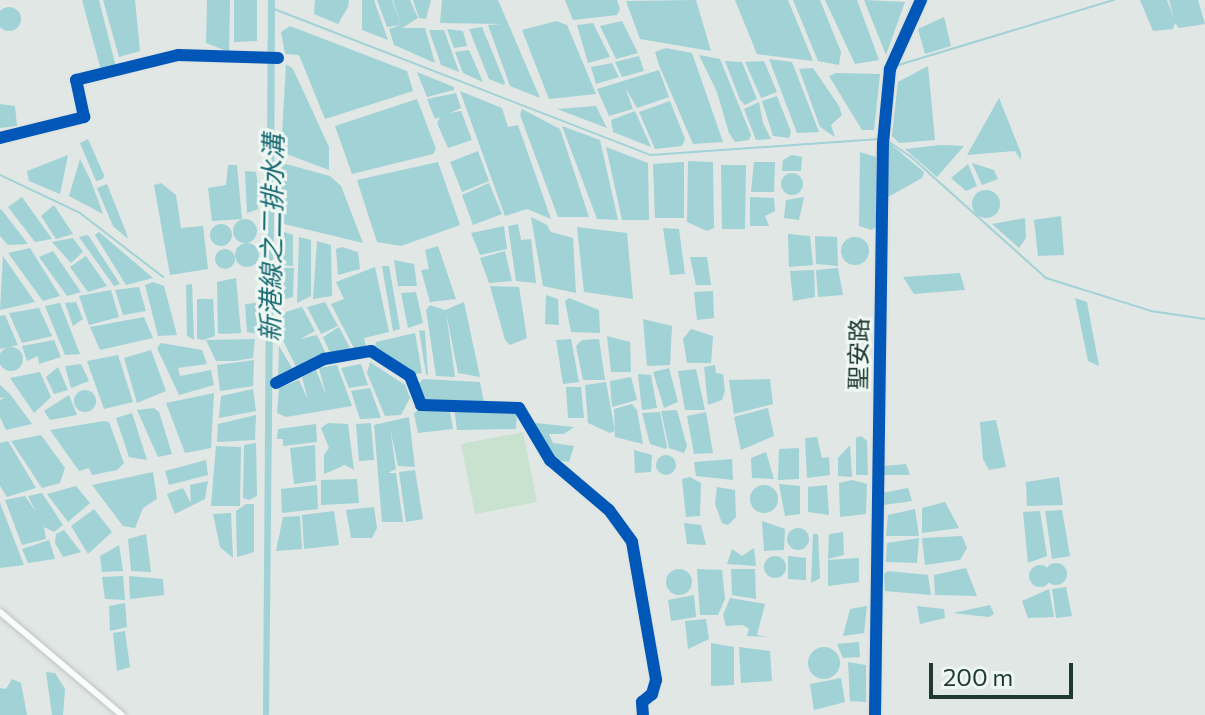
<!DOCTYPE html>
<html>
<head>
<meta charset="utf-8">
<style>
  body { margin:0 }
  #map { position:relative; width:1205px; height:715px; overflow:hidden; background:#e1e7e4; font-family:Commissioner,"Noto Sans TC",sans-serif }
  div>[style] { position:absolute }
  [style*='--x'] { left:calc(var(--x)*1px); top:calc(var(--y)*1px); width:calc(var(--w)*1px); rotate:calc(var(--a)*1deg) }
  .green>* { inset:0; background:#c9e1cf }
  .water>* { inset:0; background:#a0d2d6 }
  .round { border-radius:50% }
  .stream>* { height:2px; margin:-1px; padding:0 1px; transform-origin:1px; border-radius:1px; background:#a0d2d6 }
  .roads { filter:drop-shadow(0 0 2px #bec4c1) drop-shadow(0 0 2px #bec4c1) }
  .street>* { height:4px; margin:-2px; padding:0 2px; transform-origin:2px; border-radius:2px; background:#fafbfb }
  .secondary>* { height:6px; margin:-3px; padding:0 3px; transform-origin:3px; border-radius:3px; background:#fafbfb }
  .cycleway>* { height:12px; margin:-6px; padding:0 6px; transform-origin:6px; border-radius:6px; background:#0057b8 }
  span { translate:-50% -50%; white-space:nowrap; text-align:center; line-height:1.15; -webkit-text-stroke:6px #eef7f2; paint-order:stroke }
  .street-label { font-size:24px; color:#1f3931 }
  .water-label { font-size:26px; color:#1a6b75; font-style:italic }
  .scale { position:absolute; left:929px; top:663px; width:144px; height:36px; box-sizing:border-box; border:4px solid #1f3931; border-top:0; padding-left:10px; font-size:24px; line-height:28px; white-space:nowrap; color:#1f3931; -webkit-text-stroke:6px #eef7f2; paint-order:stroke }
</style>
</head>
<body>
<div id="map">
  <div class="green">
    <i style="clip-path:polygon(523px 432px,537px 502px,475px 514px,461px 444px)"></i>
  </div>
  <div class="water">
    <i style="clip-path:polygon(82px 0,99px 0,117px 71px,102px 74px)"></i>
    <i style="clip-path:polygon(103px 0,135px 0,140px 51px,119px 57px)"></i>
    <i style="clip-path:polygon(207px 0,230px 0,229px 52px,206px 43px)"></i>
    <i style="clip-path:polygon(234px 0,257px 0,257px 41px,234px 42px)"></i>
    <i style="clip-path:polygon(268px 0,275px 0,274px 216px,269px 715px,263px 715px)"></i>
    <i style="clip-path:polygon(315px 0,349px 0,348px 7px,338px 24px,314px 14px)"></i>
    <i style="clip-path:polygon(362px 0,374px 0,388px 40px,362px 30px)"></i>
    <i style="clip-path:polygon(377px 0,392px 0,401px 25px,393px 0,410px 0,418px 18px,402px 28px,425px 28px,435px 63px,394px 45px,389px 29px,401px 25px,387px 27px)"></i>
    <i style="clip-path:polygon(413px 0,431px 0,426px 19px,419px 18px)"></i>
    <i style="clip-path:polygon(442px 0,498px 0,540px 98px,510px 86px,488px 25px,502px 24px,440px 23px)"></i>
    <i style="clip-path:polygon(565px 0,617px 0,620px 9px,617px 15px,573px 20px)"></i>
    <i style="clip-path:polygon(696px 0,711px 51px,640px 39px,626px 1px)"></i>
    <i style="clip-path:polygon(735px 0,788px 0,813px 61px,757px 54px)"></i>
    <i style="clip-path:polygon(793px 0,820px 0,841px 52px,839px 65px,818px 61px)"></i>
    <i style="clip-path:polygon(825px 0,857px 0,879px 60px,855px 64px)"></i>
    <i style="clip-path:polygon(864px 0,905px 2px,886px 55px)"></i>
    <i style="clip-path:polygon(1140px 0,1167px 0,1174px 19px,1169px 0,1198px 0,1205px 24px,1179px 28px,1175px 23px,1173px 29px,1153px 31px)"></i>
    <i class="round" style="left:-3px;top:7px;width:24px;height:24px"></i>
    <i style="clip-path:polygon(944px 17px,951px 46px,925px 54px,918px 29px)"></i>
    <i style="clip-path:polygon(556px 21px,567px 25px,596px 94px,549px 99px,522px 30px)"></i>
    <i style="clip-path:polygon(622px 21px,638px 53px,616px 59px,600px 26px)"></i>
    <i style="clip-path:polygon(593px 23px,610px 57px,588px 63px,577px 25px)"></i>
    <i style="clip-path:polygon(290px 26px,407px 71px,413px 91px,325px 119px,299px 55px,285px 54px,281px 32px)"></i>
    <i style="clip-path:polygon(482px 27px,505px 83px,504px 85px,489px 79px,469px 29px)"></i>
    <i style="clip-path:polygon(447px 29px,463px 31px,467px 46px,454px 48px)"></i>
    <i style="clip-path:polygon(429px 30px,444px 30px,459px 72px,441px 65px)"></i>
    <i style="clip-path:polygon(666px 48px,692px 53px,723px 142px,693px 144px,659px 65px,655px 52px)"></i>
    <i style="clip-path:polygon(469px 50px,483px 82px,463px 73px,455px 52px)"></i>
    <i style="clip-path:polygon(699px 55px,720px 59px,751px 135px,749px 140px,735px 142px,729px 133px,717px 92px)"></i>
    <i style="clip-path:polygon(639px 56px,644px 71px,622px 77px,615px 62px)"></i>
    <i style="clip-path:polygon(769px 59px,792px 62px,819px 132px,797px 133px)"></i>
    <i style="clip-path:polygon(725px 61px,742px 62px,757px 99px,745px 105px,740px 100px)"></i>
    <i style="clip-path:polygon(764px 61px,777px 92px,761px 98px,745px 62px)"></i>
    <i style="clip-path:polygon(612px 63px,619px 77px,596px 84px,591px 67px)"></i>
    <i style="clip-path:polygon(286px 64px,293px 69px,329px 147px,329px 170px,281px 152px)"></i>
    <i style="clip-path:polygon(928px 66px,935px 140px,899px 143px,892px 136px,898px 82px)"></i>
    <i style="clip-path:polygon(813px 68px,839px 106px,842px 115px,831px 125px,835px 137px,820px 127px,799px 69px)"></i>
    <i style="clip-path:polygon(659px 70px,669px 97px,637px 108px,625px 87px,633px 109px,609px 116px,597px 89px)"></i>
    <i style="clip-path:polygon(417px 72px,454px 87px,454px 90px,427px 97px)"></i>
    <i style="clip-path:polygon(836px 73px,880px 74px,874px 130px,862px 130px,829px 76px)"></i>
    <i style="clip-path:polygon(460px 91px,502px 108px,508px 127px,518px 125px,551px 219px,527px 209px,505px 216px)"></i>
    <i style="clip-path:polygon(456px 93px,461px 108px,450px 113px,461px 111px,472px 140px,448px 148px,437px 123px,440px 117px,435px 119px,427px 99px)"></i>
    <i style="clip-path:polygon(777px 96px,791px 132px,789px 138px,773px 136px,762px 101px)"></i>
    <i style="clip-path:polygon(999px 98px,1021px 153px,1021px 160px,1015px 151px,967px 155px)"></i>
    <i style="clip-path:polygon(417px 99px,436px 149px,433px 154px,352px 174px,335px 126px)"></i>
    <i style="clip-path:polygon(670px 101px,685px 139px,682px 146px,655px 149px,639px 112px)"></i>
    <i style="clip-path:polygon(759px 102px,763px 123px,771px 139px,756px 140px,744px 109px)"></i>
    <i style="clip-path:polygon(0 104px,15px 106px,17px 126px,0 128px)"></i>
    <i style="clip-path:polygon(596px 106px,607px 128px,557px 109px)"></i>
    <i style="clip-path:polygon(522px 109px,560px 129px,589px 217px,558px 217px,520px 115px)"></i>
    <i style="clip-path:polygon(635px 111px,651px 147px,613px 132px,611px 120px)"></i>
    <i style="clip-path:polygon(562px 126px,600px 140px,618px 220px,597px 219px)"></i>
    <i style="clip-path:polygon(88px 139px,104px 175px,103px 179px,96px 181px,80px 143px)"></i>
    <i style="clip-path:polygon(889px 143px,924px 172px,922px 178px,888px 197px)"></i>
    <i style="clip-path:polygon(940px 145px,964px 146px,937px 177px,905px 149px)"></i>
    <i style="clip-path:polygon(606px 147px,648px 163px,649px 220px,622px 220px)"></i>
    <i style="clip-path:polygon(478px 151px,489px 181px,462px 192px,450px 162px)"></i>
    <i style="clip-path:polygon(860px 152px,876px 157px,876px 227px,872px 230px,859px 226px)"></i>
    <i style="clip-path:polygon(68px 155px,60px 194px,29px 181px,27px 171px)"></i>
    <i style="clip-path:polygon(792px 155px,802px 157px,801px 171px,782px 171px,783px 160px)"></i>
    <i style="clip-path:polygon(80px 159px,91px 181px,103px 214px,69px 196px)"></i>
    <i style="clip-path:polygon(688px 161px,713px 162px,714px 228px,707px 231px,687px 222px)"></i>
    <i style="clip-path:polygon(438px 162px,460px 225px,401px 246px,377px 242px,357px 180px)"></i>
    <i style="clip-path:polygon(684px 162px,684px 218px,655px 218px,653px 164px)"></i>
    <i style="clip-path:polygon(754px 162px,775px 162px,774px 192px,751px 192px)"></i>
    <i style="clip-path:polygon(972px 163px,994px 170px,998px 179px,982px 185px)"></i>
    <i style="clip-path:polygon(286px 164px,330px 176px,341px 186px,363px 243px,280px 223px,281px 167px)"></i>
    <i style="clip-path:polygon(968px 164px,977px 186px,966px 191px,951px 178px)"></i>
    <i style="clip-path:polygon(228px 165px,237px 165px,242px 219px,212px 221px,208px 188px,226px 185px)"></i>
    <i style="clip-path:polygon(721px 165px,746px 165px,745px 229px,722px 229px)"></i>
    <i style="clip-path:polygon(245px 171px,256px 172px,258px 187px,258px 209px,247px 213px)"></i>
    <i class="round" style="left:781px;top:173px;width:22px;height:22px"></i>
    <i style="clip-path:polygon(161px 183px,176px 195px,181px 228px,203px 226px,208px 269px,170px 275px,154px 185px)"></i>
    <i style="clip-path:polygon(489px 183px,502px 214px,473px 225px,462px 195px)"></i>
    <i style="clip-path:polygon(107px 184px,126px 232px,128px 239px,113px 226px,97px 188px)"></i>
    <i class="round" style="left:972px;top:190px;width:28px;height:28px"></i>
    <i style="clip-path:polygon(22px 197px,52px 239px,35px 242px,8px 207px)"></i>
    <i style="clip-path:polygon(750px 197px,774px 198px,775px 211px,765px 216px,769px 226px,750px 226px)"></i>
    <i style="clip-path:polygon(804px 197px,799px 220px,784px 218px,786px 200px)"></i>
    <i style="clip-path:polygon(54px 205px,73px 234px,56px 239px,41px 216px)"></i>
    <i style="clip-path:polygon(0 210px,1px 209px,28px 244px,8px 245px,0 236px)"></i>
    <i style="clip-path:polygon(1061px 216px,1064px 255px,1038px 256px,1034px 220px)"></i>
    <i style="clip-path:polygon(531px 217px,547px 225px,551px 232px,573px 238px,576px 293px,543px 286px)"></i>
    <i style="clip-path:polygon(1025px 218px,1026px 238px,1019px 248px,992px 224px)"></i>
    <i class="round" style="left:233px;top:219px;width:24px;height:24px"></i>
    <i style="clip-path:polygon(518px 224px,521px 240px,531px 239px,536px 283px,516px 281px,508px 226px)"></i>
    <i class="round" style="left:210px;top:224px;width:22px;height:22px"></i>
    <i style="clip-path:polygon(504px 226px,507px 249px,480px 255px,471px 233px)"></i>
    <i style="clip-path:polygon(577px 227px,627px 233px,633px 299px,584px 292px)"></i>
    <i style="clip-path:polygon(663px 228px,679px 229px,685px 274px,670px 275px)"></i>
    <i style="clip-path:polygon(99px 232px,153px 278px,126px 285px,95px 235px)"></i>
    <i style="clip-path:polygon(284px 232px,293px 235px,293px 266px,280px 265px)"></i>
    <i style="clip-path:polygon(788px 234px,810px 236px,813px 265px,789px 267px)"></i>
    <i style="clip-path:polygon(88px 235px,120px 284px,114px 286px,79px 237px)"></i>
    <i style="clip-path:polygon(815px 236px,837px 237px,838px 266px,816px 264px)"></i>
    <i style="clip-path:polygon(299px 237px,311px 240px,311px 296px,297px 303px)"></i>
    <i class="round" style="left:841px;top:237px;width:28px;height:28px"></i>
    <i style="clip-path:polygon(73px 238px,83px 252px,71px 263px,52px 242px)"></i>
    <i style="clip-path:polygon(317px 241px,331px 245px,332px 296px,313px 299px)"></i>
    <i class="round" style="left:235px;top:243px;width:24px;height:24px"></i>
    <i style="clip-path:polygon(438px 246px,456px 299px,430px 302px,421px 270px,429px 269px,425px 250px)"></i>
    <i style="clip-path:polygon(342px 247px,358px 252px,360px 269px,338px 275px,336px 249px)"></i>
    <i style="clip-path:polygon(30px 248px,60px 296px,43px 301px,8px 253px)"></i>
    <i class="round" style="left:215px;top:249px;width:20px;height:20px"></i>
    <i style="clip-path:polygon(53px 251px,81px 292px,67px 296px,39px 257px)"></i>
    <i style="clip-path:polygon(505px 251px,512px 281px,489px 283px,480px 258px)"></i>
    <i style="clip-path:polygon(3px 256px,35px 302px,0 310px)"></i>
    <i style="clip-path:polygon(86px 256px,107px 286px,88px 292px,70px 267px)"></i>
    <i style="clip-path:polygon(690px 257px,707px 257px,711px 285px,696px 285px)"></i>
    <i style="clip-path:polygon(394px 260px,414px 264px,417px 286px,398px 286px)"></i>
    <i style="clip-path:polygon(382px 266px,389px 266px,400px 329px,393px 331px)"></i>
    <i style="clip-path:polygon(375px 267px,389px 332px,364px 338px,367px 351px,357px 354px,331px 304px,344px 299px,336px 282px)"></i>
    <i style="clip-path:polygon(280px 268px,294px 268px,293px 297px,282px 300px)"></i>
    <i style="clip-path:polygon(838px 268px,843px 295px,818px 297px,816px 270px)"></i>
    <i style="clip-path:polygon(814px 270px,815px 297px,793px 301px,790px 271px)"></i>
    <i style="clip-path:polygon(960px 273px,965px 290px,914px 294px,903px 277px)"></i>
    <i style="clip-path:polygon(236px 278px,241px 333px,223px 334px,218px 333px,217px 282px)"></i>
    <i style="clip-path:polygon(153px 282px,164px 286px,177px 335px,158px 336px,145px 285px)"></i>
    <i style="clip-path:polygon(192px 284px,194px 340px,187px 336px,186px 285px)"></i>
    <i style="clip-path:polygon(490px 286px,519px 287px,527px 338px,510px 345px,505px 340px)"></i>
    <i style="clip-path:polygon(139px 287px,146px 311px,123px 315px,115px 290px)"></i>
    <i style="clip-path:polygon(111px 290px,119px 317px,89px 325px,79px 296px)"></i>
    <i style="clip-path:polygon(713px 291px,714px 318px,697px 320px,694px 292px)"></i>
    <i style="clip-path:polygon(416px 292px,423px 323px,408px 328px,401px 293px)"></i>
    <i style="clip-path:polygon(546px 295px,558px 299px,559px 325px,545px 324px)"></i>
    <i style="clip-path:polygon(569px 298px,599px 310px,600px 333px,571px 332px,565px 301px)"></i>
    <i style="clip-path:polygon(1075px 298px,1087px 302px,1099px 366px,1088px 361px)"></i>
    <i style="clip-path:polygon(197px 299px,213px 299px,215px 336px,203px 340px,197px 339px)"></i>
    <i style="clip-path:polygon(76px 302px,83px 319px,73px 326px,65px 303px)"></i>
    <i style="clip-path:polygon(325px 302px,338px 326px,321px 334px,307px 307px)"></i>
    <i style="clip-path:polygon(464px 302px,480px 377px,458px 373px,446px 312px,455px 377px,436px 376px,426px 310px,430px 305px,445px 310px)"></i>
    <i style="clip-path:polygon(59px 303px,60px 303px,80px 354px,65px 355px,45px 306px)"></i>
    <i style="clip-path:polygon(256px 303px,257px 334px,247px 332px,245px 304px)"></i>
    <i style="clip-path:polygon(302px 307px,315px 331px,300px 339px,317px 335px,327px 356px,298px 370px,278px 331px,279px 314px)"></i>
    <i style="clip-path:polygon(39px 308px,52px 336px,22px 343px,9px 313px)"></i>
    <i style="clip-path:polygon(5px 315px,18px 345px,0 349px,0 316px)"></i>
    <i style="clip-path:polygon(144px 317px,153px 338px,100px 350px,90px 327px)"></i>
    <i style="clip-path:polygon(643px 319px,672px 326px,670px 365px,647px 366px)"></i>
    <i style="clip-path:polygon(339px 327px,351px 350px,349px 355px,332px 357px,323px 337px)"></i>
    <i style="clip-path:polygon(691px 329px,713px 336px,711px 363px,687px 363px,683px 339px)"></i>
    <i style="clip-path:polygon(419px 330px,425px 331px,428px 376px,426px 374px)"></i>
    <i style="clip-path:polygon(415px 333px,422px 373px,411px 375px,374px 351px,376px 342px)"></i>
    <i style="clip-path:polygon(607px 336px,630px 342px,631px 372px,611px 372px)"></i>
    <i style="clip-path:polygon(255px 339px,253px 358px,235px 361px,216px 361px,206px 340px)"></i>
    <i style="clip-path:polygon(571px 339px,579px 382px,563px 384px,556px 340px)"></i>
    <i style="clip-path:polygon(599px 339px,605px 380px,583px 380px,576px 346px,582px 340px)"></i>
    <i style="clip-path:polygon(54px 340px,61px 357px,39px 364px,38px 356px,27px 361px,22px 346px)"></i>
    <i style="clip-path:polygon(161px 343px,202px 350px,207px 364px,178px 368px,180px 376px,211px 370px,214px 385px,179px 395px,157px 348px)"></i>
    <i style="clip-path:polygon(279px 346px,295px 373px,281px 380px,278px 379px)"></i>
    <i class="round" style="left:-1px;top:347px;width:24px;height:24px"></i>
    <i style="clip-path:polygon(151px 350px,166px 391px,137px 403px,124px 358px)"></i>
    <i style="clip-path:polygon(118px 355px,133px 402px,104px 409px,87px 361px)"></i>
    <i style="clip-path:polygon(254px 360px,253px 386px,220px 391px,217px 365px)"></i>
    <i style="clip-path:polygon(370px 362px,405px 385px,410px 398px,401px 415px,385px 416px,367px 373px)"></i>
    <i style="clip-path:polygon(81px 364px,89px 381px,71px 388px,65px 366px)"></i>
    <i style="clip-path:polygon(361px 364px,368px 385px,349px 388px,341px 368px)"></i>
    <i style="clip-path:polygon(337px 365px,352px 406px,286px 417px,277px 413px,279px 388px,299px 380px,308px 400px,302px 377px,316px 370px,326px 395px,319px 368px)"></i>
    <i style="clip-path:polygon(715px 365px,716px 373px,723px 374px,725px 391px,722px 400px,708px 405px,704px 367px)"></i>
    <i style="clip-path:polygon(58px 367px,68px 390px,54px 394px,46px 377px)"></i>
    <i style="clip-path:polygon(669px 368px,678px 402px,664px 408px,653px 372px)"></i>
    <i style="clip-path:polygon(696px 369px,705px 410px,685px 410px,678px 371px)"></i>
    <i style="clip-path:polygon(40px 372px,51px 397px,34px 413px,10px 378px)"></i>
    <i style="clip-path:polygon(638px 374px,651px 375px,657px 408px,642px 410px)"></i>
    <i style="clip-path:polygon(631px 377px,637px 400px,612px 407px,610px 381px)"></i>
    <i style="clip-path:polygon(423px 379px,480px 382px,484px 403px,426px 401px,417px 386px)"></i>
    <i style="clip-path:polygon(770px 379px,773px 404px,734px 414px,729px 380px)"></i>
    <i style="clip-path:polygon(606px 382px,615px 431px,610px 433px,588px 423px,585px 385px)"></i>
    <i style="clip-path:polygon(0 385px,10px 394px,32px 424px,6px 430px,0 417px,0 400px,5px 397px,0 398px)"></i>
    <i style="clip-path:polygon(566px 387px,581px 387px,584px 418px,568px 418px)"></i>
    <i style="clip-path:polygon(370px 388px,381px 418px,360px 419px,351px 391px)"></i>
    <i style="clip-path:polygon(253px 389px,256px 411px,219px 418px,221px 396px)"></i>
    <i class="round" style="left:74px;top:390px;width:22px;height:22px"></i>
    <i style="clip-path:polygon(214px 393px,211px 448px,185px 453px,166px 403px)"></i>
    <i style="clip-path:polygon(69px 395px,77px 415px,50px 420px,44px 411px)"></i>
    <i style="clip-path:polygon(632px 404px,637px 410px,643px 444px,615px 437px,614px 409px)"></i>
    <i style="clip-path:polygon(421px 405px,449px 407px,453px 429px,418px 433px,414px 414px)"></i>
    <i style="clip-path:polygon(154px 408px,159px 412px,172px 454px,158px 457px,137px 410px)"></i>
    <i style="clip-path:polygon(454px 408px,517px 410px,516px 429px,457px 430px)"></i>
    <i style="clip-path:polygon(768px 408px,774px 436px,741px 450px,734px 417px)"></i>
    <i style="clip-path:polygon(677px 410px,687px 446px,684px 453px,669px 448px,661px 411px)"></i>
    <i style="clip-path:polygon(660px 412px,667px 447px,666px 449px,650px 444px,642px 413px)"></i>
    <i style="clip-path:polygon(706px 412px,713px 453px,694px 454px,687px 416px)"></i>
    <i style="clip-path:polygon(132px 413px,147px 460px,129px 457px,116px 418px)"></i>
    <i style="clip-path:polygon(256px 415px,255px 440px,217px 442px,218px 424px)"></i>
    <i style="clip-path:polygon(409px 417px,415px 467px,398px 466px,390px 428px,396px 469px,388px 473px,396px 473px,403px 522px,382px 522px,374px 425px)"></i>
    <i style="clip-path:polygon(996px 420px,1006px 467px,989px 470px,983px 459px,980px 422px)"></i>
    <i style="clip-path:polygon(104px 421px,109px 422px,124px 463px,117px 470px,92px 475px,89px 468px,79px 471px,50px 430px)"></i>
    <i style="clip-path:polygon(328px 423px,348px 424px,354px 470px,345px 465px,324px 474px,324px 455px,329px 448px,321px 428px)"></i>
    <i style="clip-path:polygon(371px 423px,374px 460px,359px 461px,356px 424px)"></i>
    <i style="clip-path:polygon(535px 423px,574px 427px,564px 434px,549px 434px,553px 443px,574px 446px,569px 462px,556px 460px)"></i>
    <i style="clip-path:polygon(316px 424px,317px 442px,283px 446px,283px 439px,277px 439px,278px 429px)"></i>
    <i style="clip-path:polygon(41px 435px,65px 468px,60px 483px,42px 488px,11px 441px)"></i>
    <i style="clip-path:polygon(861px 436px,867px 441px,868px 475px,856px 475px,856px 438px)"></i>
    <i style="clip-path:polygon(817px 437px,822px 458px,829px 457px,830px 475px,807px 478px,805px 438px)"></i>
    <i style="clip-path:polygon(8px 441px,36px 488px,7px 497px,0 486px,0 443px)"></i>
    <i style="clip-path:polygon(256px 443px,257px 496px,249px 500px,243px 498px,244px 445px)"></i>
    <i style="clip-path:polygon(315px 445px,316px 481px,294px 484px,290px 448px)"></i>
    <i style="clip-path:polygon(850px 445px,852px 477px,838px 476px,838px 458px)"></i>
    <i style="clip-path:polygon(216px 446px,241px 447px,240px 506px,211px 506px)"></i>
    <i style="clip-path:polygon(799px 448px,799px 479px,778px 480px,779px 449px)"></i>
    <i style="clip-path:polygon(634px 450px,652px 455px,651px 472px,635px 473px)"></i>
    <i style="clip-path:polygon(766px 452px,774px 479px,752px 478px,751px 458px)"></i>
    <i class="round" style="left:656px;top:455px;width:20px;height:20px"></i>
    <i style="clip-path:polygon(732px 459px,733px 480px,696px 476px,694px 462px)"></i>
    <i style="clip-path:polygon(206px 460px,208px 475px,169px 485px,165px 471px)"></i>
    <i style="clip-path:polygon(906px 464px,910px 475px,884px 475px,884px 466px)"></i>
    <i style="clip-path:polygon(415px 470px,423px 519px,406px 522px,399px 472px)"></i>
    <i style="clip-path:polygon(153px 472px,157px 499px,143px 508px,135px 528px,123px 526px,92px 485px)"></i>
    <i style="clip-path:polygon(690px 477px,701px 483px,700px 516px,686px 517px,682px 479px)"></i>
    <i style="clip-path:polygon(1059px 477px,1063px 505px,1027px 506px,1026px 482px)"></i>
    <i style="clip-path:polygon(357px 479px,359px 503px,321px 505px,321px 480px)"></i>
    <i style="clip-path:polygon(852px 480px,867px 484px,866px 514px,840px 517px,839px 483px)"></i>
    <i style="clip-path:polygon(208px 481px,205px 499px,175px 514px,167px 494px,183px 488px,191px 503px,190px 485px)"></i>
    <i style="clip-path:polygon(779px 484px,800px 486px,800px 514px,785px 516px)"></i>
    <i style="clip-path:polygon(317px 485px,318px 509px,282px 513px,281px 489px)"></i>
    <i style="clip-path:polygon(827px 485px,829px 515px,808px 512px,808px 487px)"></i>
    <i class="round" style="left:750px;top:485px;width:28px;height:28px"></i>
    <i style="clip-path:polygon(76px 486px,90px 503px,68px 522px,47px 494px)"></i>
    <i style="clip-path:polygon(717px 487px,735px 490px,736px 517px,728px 525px,722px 523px,715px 504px)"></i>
    <i style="clip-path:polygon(908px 488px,912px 501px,884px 505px,882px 493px)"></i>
    <i style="clip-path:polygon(42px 493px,63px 525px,54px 532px,44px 527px,46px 539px,22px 545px,5px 500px,25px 496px,36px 512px,28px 496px)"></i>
    <i style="clip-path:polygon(945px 502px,959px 528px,922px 533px,922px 508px)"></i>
    <i style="clip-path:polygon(0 503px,24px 565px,0 568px)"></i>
    <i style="clip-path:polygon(246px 504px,254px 504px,254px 552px,237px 557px,236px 511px)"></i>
    <i style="clip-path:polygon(374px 507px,377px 528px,372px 538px,351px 538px,346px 510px)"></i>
    <i style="clip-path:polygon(94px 509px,112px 532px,88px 554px,71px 526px)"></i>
    <i style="clip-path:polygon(915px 509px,919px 536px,886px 536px,888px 515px)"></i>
    <i style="clip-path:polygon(1062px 510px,1070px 556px,1052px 559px,1045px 511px)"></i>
    <i style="clip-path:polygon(334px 511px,339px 545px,304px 549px,302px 515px)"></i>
    <i style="clip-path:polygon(1040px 511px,1047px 556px,1028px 563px,1023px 512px)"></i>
    <i style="clip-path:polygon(231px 513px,233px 558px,220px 547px,213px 514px)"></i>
    <i style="clip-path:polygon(300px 516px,302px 549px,276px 551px,283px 517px)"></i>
    <i style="clip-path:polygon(762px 521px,785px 529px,784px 550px,764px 551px)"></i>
    <i style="clip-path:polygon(684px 523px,701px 525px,706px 545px,687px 544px)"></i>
    <i class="round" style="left:787px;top:528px;width:22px;height:22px"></i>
    <i style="clip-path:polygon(64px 530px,81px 552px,63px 557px,55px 543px,56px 534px)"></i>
    <i style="clip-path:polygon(843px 532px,844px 555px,828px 559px,829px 534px)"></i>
    <i style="clip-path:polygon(146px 534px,151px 572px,131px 571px,128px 539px)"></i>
    <i style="clip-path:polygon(813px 534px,818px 534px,820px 578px,811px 583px)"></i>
    <i style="clip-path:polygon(962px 536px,967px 548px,960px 560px,925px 565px,922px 538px)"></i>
    <i style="clip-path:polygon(919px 538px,917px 563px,886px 562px,887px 543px)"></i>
    <i style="clip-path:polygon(49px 540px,55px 559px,28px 563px,22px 549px)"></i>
    <i style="clip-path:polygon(119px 545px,123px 571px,102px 572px,100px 556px)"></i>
    <i style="clip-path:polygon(754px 548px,756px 566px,727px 564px,732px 549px,742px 556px)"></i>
    <i style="clip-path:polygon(788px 556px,806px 558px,806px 580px,788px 579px)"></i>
    <i class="round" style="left:764px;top:556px;width:22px;height:22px"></i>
    <i style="clip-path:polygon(859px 558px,859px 582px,828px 586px,828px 560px)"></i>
    <i class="round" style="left:1045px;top:563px;width:22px;height:22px"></i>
    <i class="round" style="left:1029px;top:565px;width:22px;height:22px"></i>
    <i style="clip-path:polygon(966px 568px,977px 596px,935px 595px,934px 575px)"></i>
    <i class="round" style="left:666px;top:569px;width:26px;height:26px"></i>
    <i style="clip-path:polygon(697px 569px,722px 570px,725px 599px,718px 615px,700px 615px)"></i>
    <i style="clip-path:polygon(731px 569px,755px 569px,756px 599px,732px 595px)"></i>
    <i style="clip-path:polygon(888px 571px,928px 575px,931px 595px,885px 591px,884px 574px)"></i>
    <i style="clip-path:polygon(123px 576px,125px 600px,105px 599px,102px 577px)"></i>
    <i style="clip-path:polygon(129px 576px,163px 579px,164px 595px,130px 599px)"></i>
    <i style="clip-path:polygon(1066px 587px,1072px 616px,1056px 618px,1052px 589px)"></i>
    <i style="clip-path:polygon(1049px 589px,1054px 617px,1028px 618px,1022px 601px)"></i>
    <i style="clip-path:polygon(694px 595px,696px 617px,671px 621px,668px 600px)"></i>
    <i style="clip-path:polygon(730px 598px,765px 604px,757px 635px,767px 637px,747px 636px,749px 629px,743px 625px,726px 626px,723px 615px)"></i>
    <i style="clip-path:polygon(125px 603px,127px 627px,110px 631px,109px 606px)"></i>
    <i style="clip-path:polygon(990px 605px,994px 614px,989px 617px,953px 613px)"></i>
    <i style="clip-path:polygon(867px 606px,864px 633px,843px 636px,850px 609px)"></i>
    <i style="clip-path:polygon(917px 606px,944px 609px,945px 618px,920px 624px)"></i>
    <i style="clip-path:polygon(706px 619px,709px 639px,688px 649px,685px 621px)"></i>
    <i style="clip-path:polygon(125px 631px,130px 667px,117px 671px,113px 633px)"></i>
    <i style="clip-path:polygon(859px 642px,860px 657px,843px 658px,837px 644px)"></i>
    <i style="clip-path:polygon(711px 643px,734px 647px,734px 685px,711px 686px)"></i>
    <i class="round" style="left:808px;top:647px;width:32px;height:32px"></i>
    <i style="clip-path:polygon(739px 647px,770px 651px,772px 681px,741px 683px)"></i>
    <i style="clip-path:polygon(848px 662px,866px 665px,866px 702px,850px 701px)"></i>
    <i style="clip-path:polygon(46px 672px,55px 673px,65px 689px,63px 715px,52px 715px)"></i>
    <i style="clip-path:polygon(841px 678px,845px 702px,814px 710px,810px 684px)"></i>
    <i style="clip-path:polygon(12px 679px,21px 683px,27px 715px,0 715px,0 688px,6px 689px)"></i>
  </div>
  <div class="stream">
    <i style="--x:274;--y:9;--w:404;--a:21.2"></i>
    <i style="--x:651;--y:155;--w:229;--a:-4"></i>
    <i style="--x:895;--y:66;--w:229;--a:-16.8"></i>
    <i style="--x:886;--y:140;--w:29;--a:34"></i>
    <i style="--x:910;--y:156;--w:183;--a:41.9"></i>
    <i style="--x:1046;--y:278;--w:110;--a:17.4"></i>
    <i style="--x:1151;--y:311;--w:55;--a:8.4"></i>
    <i style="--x:0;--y:175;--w:89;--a:25.4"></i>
    <i style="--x:80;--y:213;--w:105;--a:37.6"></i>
  </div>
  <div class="roads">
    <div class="street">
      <i style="--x:0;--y:138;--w:87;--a:-14"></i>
      <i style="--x:84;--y:117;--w:38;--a:-102"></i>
      <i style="--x:76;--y:80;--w:105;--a:-13.8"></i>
      <i style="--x:178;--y:55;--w:100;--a:1.7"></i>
      <i style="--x:276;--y:383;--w:54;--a:-26.6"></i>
      <i style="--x:324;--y:359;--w:48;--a:-9.7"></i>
      <i style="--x:371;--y:351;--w:46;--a:32.7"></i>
      <i style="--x:410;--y:376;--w:31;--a:69"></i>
      <i style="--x:421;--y:405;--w:98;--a:1.8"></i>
      <i style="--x:519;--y:408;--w:61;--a:59.2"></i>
      <i style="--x:550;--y:460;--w:77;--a:40.3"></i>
      <i style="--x:609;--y:510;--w:39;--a:54"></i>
      <i style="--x:632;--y:542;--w:140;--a:80.1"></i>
      <i style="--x:656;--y:680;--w:15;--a:106"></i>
      <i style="--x:652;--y:694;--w:13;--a:141"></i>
      <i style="--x:642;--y:702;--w:13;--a:86"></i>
    </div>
    <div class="secondary">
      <i style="--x:0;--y:612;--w:160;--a:40.2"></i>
      <i style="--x:875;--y:715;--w:572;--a:-89.2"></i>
      <i style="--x:883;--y:143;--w:74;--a:-84.6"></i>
      <i style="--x:890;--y:69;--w:76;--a:-65.8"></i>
    </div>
  </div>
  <div class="cycleway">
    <i style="--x:0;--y:138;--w:87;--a:-14"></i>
    <i style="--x:84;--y:117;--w:38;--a:-102"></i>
    <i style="--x:76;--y:80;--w:105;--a:-13.8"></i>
    <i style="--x:178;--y:55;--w:100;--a:1.7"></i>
    <i style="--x:276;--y:383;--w:54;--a:-26.6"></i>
    <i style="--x:324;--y:359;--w:48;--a:-9.7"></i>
    <i style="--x:371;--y:351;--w:46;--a:32.7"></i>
    <i style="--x:410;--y:376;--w:31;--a:69"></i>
    <i style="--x:421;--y:405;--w:98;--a:1.8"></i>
    <i style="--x:519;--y:408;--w:61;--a:59.2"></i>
    <i style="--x:550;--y:460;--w:77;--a:40.3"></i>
    <i style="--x:609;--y:510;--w:39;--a:54"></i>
    <i style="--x:632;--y:542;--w:140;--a:80.1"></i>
    <i style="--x:656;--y:680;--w:15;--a:106"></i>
    <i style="--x:652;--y:694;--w:13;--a:141"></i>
    <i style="--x:642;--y:702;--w:13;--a:86"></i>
    <i style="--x:875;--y:715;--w:572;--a:-89.2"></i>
    <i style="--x:883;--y:143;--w:74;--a:-84.6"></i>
    <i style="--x:890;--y:69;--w:76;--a:-65.8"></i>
  </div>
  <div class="street-label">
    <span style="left:858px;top:354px;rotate:-89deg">聖安路</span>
  </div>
  <div class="water-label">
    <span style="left:271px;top:238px;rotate:-89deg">新港線之二排水溝</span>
  </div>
  <div class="scale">200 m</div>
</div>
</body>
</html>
